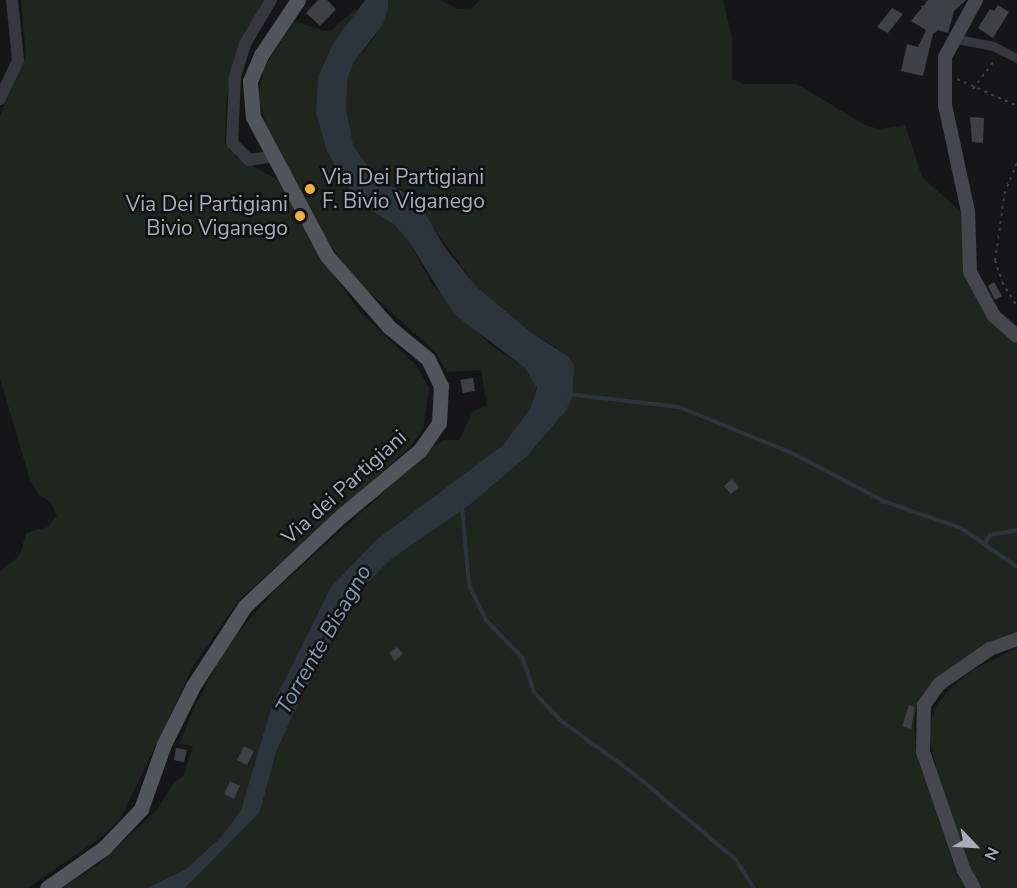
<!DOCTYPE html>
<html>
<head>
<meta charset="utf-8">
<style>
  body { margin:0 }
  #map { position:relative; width:1017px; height:888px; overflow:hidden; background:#161618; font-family:"Nunito Sans",sans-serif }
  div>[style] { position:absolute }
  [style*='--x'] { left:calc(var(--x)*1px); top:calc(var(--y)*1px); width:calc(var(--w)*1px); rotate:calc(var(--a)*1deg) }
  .green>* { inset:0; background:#1e261f }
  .water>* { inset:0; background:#2c353c }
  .stream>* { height:4px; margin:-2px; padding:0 2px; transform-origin:2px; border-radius:2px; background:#2c353c }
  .building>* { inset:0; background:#404145 }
  .path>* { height:2px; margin-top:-1px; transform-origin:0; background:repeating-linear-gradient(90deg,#3d3f44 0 3px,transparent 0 7.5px) }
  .minor>* { height:9px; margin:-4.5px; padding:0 4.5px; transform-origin:4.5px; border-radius:4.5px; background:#37383d }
  .tertiary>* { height:12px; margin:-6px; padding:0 6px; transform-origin:6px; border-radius:6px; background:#37383d }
  .secondary>* { height:14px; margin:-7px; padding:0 7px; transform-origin:7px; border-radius:7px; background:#45474d }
  .primary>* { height:15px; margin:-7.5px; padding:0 7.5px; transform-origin:7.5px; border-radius:7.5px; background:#53555c }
  .dots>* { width:16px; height:16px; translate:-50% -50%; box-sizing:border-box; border:3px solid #111113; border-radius:50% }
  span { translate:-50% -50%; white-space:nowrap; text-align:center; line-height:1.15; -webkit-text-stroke:5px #111113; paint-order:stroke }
  .poi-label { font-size:21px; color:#a8adb8 }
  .left { translate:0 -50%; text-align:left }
  .right { translate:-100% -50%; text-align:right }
  .street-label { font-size:21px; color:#a8adb8 }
  .water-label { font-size:22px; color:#7f9bb3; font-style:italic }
  .north { position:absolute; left:945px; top:816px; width:60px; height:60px; -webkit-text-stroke:4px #111113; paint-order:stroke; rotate:115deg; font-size:16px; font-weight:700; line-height:24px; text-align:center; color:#a8adb8 }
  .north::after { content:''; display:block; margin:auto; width:21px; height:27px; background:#a8adb8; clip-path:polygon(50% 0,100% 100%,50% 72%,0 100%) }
</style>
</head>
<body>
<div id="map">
  <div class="green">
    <i style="clip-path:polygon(21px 0,263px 0,234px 60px,226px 101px,225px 145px,237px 158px,277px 179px,326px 264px,360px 312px,417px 366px,429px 388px,424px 427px,410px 447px,239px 600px,194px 665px,122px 816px,104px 835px,28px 888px,0 888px,0 572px,20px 555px,26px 533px,48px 527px,57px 516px,51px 502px,38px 494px,30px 480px,0 378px,0 116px,26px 55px)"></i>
    <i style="clip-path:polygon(388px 0,440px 0,458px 9px,472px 8px,480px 0,723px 0,732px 37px,732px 79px,744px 84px,797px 84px,865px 125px,879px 129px,905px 125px,922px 177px,961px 212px,965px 273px,1006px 334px,1017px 344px,1017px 631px,987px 643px,934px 679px,918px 702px,914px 722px,916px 753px,957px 874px,966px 888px,185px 888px,260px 812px,276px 752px,305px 689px,322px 663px,344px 607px,389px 561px,472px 503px,527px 456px,565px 412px,556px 347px,529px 331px,476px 286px,407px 192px,377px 179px,352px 145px,346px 108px,348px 76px,354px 62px,375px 37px)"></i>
    <i style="clip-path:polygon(354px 10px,361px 10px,333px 44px,356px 201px,395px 225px,409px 242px,432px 284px,488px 343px,526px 368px,537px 387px,530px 409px,503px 445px,376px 540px,331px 587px,271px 708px,241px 810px,222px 836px,186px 869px,147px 888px,62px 888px,100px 863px,156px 811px,173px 784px,184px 775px,193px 746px,179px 744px,196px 704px,228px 644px,274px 591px,437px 444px,443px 440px,459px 440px,473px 411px,487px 405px,481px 370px,447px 372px,437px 354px,354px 278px,320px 230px,267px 127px,258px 97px,264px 67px,295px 21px,323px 31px,331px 30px)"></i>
    <i style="clip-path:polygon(1017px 648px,1017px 888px,983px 888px,965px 861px,940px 785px,928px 732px,936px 706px,951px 688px,974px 669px)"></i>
  </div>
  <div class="water">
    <i style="clip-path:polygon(365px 0,388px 0,388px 8px,383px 24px,354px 62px,348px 76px,346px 108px,353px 145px,377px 179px,416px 198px,445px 248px,476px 286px,529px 331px,569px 357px,574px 366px,572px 398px,565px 412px,527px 456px,472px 503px,389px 561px,344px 607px,322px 663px,305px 689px,276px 752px,260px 812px,185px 888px,147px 888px,186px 869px,222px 836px,241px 810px,271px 708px,331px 587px,376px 540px,503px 445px,530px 409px,537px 388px,525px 368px,454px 314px,409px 242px,395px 225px,356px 201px,327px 151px,316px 113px,318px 77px,333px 44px)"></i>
  </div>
  <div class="stream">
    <i style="--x:567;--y:394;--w:113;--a:6.6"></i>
    <i style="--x:679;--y:407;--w:124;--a:22.2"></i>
    <i style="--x:794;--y:454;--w:101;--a:27.8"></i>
    <i style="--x:883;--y:501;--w:83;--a:19.1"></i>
    <i style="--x:961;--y:528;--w:68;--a:34.9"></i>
    <i style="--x:462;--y:507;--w:78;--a:84.9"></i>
    <i style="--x:469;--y:585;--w:39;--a:64"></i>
    <i style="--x:486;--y:620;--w:52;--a:45.8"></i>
    <i style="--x:522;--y:657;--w:37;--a:71"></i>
    <i style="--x:534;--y:692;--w:38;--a:47"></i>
    <i style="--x:560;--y:720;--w:90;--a:36"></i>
    <i style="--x:633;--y:773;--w:133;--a:40.1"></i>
    <i style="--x:735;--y:859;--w:35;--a:57"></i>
    <i style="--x:985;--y:543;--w:9;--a:-58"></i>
    <i style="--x:990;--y:535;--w:27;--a:-10"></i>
  </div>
  <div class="building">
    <i style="clip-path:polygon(318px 0,327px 0,336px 9px,320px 26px,306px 13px)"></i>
    <i style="clip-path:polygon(928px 0,966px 0,954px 11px,948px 33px,938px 30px,933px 34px,923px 76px,901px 71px,907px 44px,918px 47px,926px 30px,911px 21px)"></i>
    <i style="clip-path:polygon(998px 5px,1009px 12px,993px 38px,978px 28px,990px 9px,994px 11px)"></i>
    <i style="clip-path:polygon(892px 8px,903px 14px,888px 33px,877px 27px)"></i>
    <i style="clip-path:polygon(970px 117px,984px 118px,983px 143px,972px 142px)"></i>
    <i style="clip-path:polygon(994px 282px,1002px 296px,995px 300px,988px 286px)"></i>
    <i style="clip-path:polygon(473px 378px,475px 391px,463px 393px,460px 380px)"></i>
    <i style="clip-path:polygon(732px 479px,739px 487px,731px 494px,724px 486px)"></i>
    <i style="clip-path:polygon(397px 647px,403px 654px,395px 661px,389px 653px)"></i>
    <i style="clip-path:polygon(909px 705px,915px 707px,911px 729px,902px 726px)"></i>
    <i style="clip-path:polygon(244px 746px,254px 751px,247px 765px,237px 760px)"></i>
    <i style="clip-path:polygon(176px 748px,187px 750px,184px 762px,174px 760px)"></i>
    <i style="clip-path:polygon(230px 781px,240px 786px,234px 799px,224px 794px)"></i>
  </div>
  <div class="path">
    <i style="--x:921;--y:6;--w:14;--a:30"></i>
    <i style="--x:933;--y:13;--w:12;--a:0"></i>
    <i style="--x:957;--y:79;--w:66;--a:24.2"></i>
    <i style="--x:973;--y:89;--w:36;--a:-53"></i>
    <i style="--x:1017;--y:163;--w:30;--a:113"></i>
    <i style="--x:1005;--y:191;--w:70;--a:98.2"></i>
    <i style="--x:995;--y:260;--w:23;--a:72"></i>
    <i style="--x:1002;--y:282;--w:28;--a:58"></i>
  </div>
  <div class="minor">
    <i style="--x:952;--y:38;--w:42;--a:11"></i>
    <i style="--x:993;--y:46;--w:27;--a:27"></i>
  </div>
  <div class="tertiary">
    <i style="--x:271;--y:0;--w:51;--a:120.6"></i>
    <i style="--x:245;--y:44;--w:34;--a:107"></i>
    <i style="--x:235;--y:77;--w:66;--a:92.6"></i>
    <i style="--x:232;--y:143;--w:24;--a:45"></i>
    <i style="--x:249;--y:160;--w:24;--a:-9"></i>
    <i style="--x:0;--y:99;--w:43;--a:-65.2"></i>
    <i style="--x:18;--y:60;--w:60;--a:-95.7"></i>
  </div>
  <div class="secondary">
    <i style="--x:976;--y:0;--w:65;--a:118.5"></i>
    <i style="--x:945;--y:57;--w:48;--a:90"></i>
    <i style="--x:945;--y:105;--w:108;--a:77.8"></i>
    <i style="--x:968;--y:211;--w:61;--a:88.1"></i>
    <i style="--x:970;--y:272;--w:50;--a:61.4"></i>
    <i style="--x:994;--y:316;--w:30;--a:41"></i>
    <i style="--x:974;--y:888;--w:20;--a:-120"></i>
    <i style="--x:964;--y:871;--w:126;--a:-109"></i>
    <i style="--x:923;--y:752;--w:47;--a:-88.8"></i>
    <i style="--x:924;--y:705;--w:26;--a:-54"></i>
    <i style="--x:939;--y:684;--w:62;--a:-34.5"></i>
    <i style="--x:990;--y:649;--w:29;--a:-20"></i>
  </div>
  <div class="primary">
    <i style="--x:47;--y:888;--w:70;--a:-35.1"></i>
    <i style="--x:104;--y:848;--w:54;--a:-46.5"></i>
    <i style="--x:141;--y:809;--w:69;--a:-70.5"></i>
    <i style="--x:164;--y:744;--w:65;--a:-63.4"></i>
    <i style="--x:193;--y:686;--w:95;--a:-57"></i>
    <i style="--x:245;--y:606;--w:132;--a:-43.2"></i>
    <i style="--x:341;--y:516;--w:103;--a:-39.9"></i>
    <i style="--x:420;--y:450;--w:33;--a:-55"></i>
    <i style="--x:439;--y:423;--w:37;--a:-87"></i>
    <i style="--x:441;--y:386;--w:30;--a:-116"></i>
    <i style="--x:428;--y:359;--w:50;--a:-140.6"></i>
    <i style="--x:389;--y:327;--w:94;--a:-131.1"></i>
    <i style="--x:327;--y:256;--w:157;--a:-118"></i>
    <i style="--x:253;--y:117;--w:36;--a:-95"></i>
    <i style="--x:250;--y:81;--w:28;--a:-67"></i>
    <i style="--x:261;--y:55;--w:66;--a:-56.1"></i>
  </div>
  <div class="dots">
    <i style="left:310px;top:189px;background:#f2b134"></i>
    <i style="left:300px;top:216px;background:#f2b134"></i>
  </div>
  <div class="poi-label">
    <span class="left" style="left:322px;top:189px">Via Dei Partigiani<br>F. Bivio Viganego</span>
    <span class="right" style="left:288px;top:216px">Via Dei Partigiani<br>Bivio Viganego</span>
  </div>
  <div class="street-label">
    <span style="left:344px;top:487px;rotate:-42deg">Via dei Partigiani</span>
  </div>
  <div class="water-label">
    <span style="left:324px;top:640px;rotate:-60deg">Torrente Bisagno</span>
  </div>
  <div class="north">N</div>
</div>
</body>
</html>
